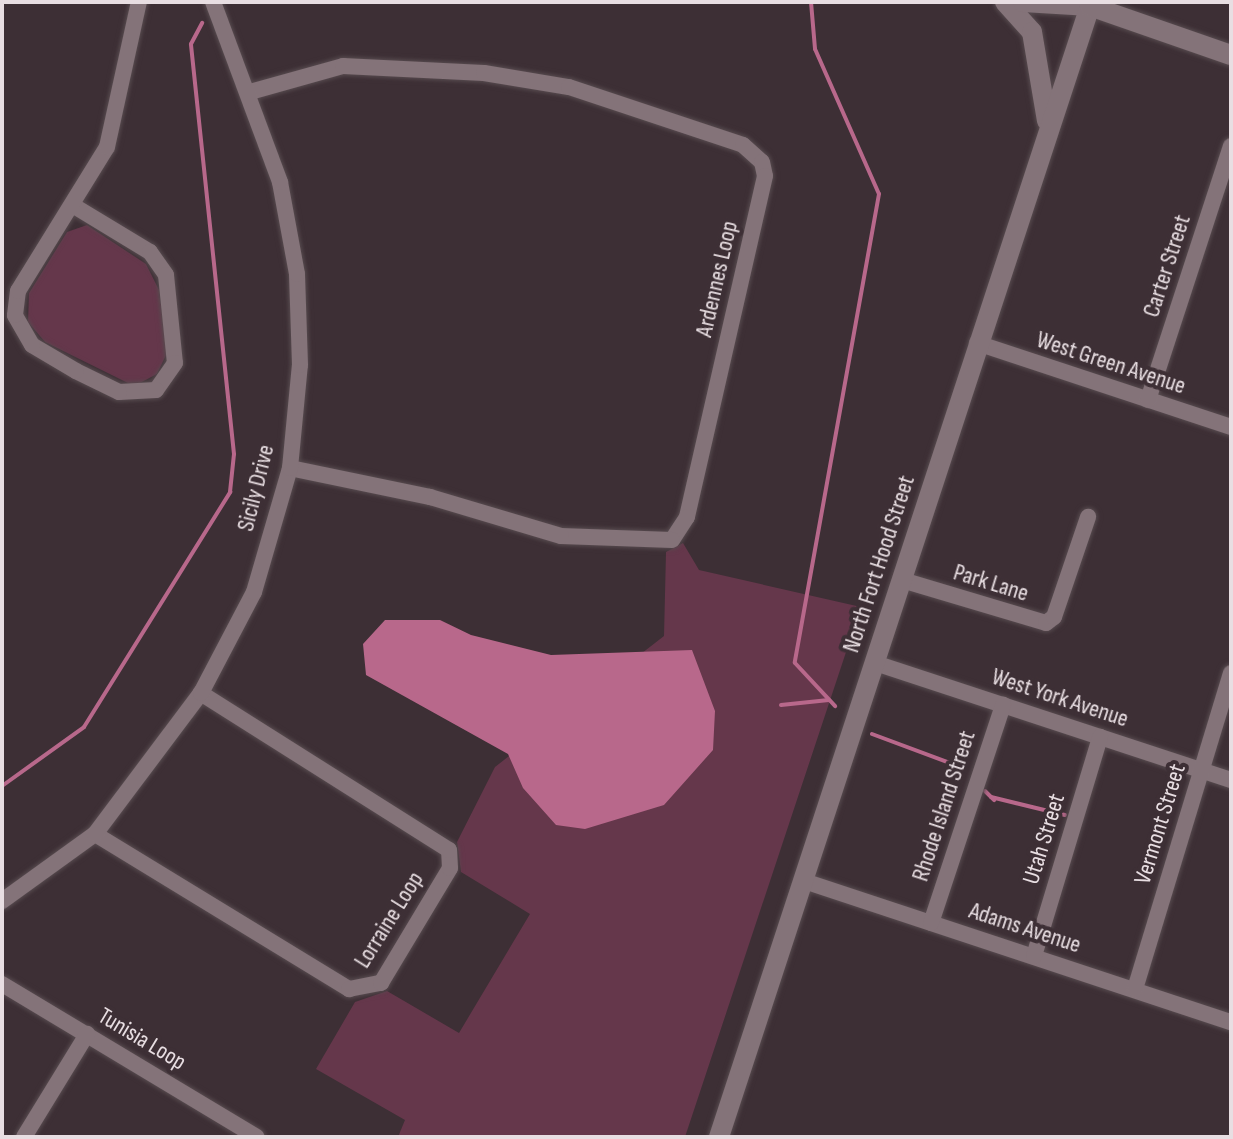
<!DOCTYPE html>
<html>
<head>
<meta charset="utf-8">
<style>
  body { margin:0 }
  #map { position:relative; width:1233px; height:1139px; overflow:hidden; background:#3d2f35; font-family:"Sofia Sans Condensed",sans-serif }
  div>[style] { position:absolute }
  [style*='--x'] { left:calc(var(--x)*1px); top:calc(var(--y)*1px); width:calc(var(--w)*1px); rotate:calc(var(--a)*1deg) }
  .green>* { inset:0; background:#65374b }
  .water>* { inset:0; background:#b8688b }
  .stream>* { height:4px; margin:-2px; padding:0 2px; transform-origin:2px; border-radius:2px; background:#b8688b }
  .roads { filter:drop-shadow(0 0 2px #574b4f) drop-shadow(0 0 2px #574b4f) }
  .minor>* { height:16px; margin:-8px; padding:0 8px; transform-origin:8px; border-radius:8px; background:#847379 }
  .tertiary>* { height:20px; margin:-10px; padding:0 10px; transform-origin:10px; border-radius:10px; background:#847379 }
  .secondary>* { height:20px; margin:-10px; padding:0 10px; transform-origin:10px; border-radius:10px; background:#847379 }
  span { translate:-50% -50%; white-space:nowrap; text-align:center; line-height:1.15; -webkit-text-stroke:8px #3d2f35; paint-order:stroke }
  .street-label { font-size:24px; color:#e8dee2 }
  .frame { position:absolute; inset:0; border:4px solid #e8dee2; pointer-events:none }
</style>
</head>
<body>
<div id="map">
  <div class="green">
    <i style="clip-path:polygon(87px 225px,146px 264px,159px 290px,167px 353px,157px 374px,134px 386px,45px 342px,28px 322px,29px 293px,67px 232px)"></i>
    <i style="clip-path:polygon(683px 543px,699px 570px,861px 607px,685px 1137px,398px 1137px,405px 1120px,316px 1069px,355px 1002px,387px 991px,459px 1033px,530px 914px,461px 872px,457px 842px,495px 767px,664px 636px,666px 552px)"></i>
  </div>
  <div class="water">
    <i style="clip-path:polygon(385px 620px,440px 620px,471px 635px,551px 655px,692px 650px,715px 711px,713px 750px,664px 805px,585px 829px,556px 825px,523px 788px,508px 754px,366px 675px,363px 644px)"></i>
  </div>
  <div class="stream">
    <i style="--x:811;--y:2;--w:47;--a:85.1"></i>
    <i style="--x:815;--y:49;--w:158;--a:66.2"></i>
    <i style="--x:879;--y:194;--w:476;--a:100.2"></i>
    <i style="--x:795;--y:663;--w:59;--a:47.1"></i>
    <i style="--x:781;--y:705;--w:48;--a:-5.9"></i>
    <i style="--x:872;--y:734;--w:92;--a:20.4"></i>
    <i style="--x:2;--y:786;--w:101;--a:-35.7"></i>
    <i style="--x:84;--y:727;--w:277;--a:-58.1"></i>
    <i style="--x:230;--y:492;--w:38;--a:-84"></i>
    <i style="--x:234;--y:454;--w:412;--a:-96"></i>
    <i style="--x:191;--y:44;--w:24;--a:-62"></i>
    <i style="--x:985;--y:791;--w:13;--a:45"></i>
    <i style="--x:991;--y:797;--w:76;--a:13.7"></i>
  </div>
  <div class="roads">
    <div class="minor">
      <i style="--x:250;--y:92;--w:97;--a:-15.6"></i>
      <i style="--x:343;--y:66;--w:141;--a:2.8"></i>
      <i style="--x:484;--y:73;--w:86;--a:9.4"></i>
      <i style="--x:569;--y:87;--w:183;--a:18.4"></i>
      <i style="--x:743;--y:145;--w:25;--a:42"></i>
      <i style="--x:762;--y:162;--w:14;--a:78"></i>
      <i style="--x:765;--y:176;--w:350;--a:102.9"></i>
      <i style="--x:687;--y:517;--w:27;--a:123"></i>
      <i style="--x:672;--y:540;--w:111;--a:-177.9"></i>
      <i style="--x:561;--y:536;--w:137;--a:-163.4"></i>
      <i style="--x:430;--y:497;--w:143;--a:-168.3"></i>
      <i style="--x:74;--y:206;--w:89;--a:31.2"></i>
      <i style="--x:150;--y:252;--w:28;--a:55"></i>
      <i style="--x:166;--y:275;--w:88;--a:84.2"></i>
      <i style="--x:175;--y:363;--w:33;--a:125"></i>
      <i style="--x:156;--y:390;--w:37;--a:177"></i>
      <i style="--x:119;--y:392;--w:48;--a:-154"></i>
      <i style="--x:76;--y:371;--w:51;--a:-149.4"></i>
      <i style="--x:32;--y:345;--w:34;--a:-120"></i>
      <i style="--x:15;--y:315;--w:24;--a:-83"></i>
      <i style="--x:18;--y:291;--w:169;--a:-58.3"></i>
      <i style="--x:107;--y:147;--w:148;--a:-77.6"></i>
      <i style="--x:977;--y:343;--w:268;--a:18.3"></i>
      <i style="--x:1148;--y:400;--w:267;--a:-71.9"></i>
      <i style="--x:902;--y:580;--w:150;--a:16.6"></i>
      <i style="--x:1046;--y:623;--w:10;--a:-37"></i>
      <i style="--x:1054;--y:617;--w:106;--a:-71.2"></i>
      <i style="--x:875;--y:663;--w:375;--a:18.2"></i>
      <i style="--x:95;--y:834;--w:298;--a:31.4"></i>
      <i style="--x:349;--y:989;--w:33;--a:-11"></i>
      <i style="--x:381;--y:983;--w:134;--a:-59"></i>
      <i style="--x:450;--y:868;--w:18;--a:-93"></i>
      <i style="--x:449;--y:850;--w:294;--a:-147.7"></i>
      <i style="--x:804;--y:881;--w:450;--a:18.3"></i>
      <i style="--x:2;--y:901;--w:115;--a:-35.8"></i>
      <i style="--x:95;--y:834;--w:176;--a:-53.1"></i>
      <i style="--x:201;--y:693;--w:114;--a:-62.3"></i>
      <i style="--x:254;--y:592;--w:129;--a:-73.8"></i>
      <i style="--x:290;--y:468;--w:103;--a:-84.5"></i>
      <i style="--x:300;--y:365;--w:91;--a:-91.9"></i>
      <i style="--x:297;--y:274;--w:94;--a:-100.5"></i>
      <i style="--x:280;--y:182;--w:192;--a:-110.4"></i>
      <i style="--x:931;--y:923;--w:230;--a:-71.7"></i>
      <i style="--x:1034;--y:956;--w:229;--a:-73.2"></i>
      <i style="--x:2;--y:984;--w:297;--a:31"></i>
      <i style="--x:1135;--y:989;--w:330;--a:-73.1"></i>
      <i style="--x:24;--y:1137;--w:121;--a:-58.5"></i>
    </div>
    <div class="tertiary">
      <i style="--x:1005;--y:2;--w:40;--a:48"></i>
      <i style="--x:1032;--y:32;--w:90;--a:80.4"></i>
      <i style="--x:1023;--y:2;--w:67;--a:3.4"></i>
    </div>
    <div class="secondary">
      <i style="--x:719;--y:1137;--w:1190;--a:-71.84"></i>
      <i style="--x:1090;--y:6;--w:149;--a:19.2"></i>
    </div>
  </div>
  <div class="street-label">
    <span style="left:1167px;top:266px;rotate:-72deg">Carter Street</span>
    <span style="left:717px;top:279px;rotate:-77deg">Ardennes Loop</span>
    <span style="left:1111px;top:363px;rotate:18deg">West Green Avenue</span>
    <span style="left:256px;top:488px;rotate:-76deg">Sicily Drive</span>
    <span style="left:879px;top:564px;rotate:-72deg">North Fort Hood Street</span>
    <span style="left:991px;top:583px;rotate:17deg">Park Lane</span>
    <span style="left:1060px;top:698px;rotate:18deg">West York Avenue</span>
    <span style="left:944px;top:806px;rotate:-72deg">Rhode Island Street</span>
    <span style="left:1160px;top:824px;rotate:-73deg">Vermont Street</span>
    <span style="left:1044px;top:839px;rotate:-73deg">Utah Street</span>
    <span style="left:389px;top:920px;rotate:-58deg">Lorraine Loop</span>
    <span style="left:1025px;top:928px;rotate:18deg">Adams Avenue</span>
    <span style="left:142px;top:1039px;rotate:31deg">Tunisia Loop</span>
  </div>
  <div class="frame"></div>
</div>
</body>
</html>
